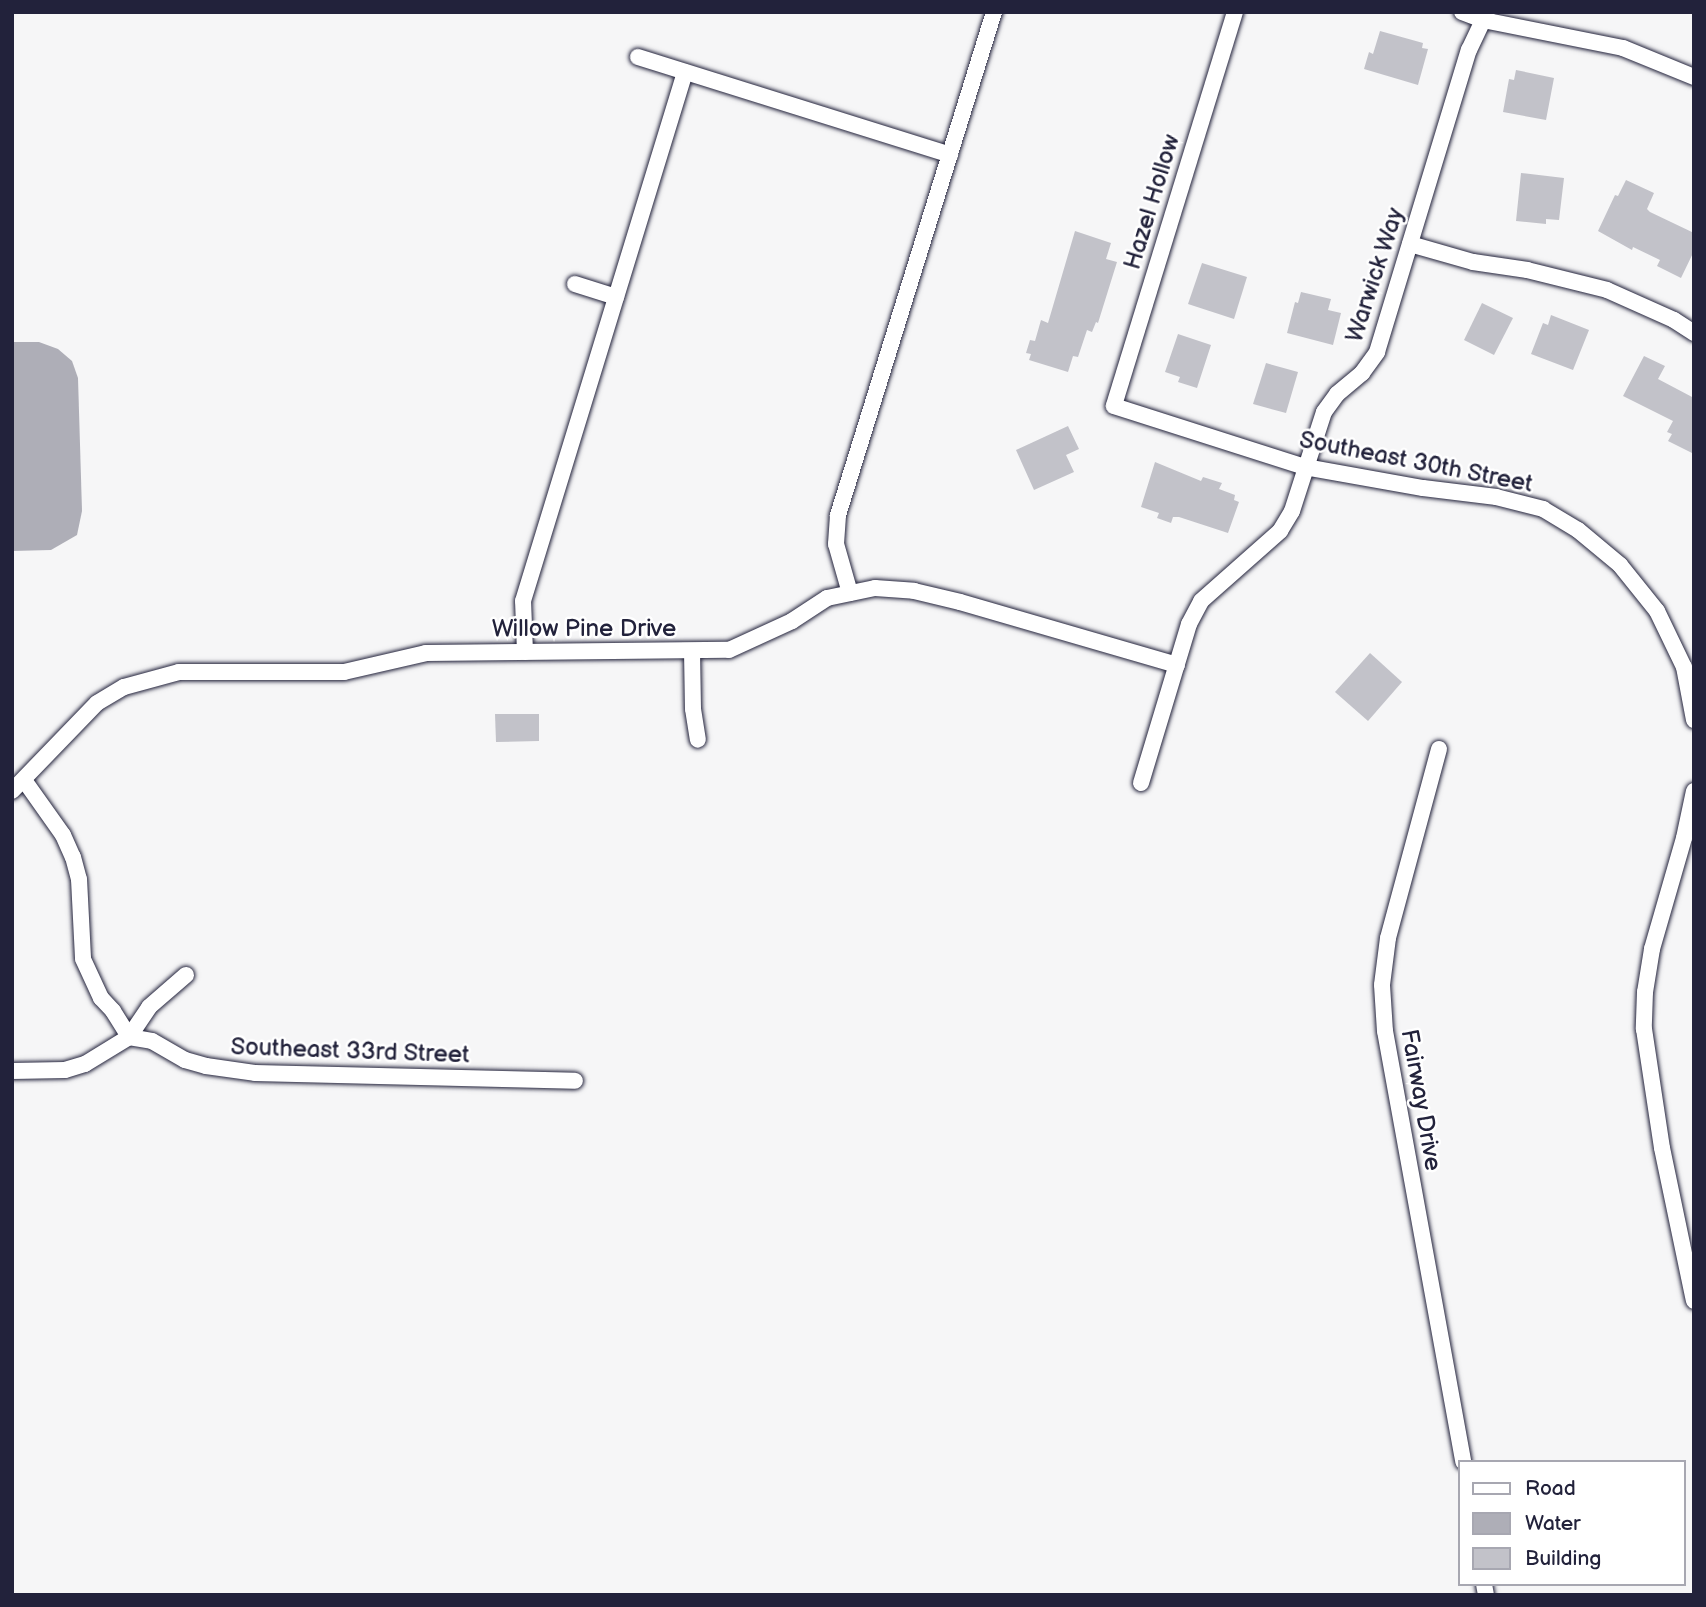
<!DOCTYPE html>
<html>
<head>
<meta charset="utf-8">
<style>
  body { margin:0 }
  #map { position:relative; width:1706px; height:1607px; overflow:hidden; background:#f6f6f7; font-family:"Balsamiq Sans",sans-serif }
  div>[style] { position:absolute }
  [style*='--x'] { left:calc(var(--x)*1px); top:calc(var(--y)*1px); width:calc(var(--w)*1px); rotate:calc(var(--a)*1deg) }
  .water>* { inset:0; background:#aeaeb7 }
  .building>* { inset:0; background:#c2c2c9 }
  .roads { filter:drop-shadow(0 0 2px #22223b) drop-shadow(0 0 2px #22223b) }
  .street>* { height:16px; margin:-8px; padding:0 8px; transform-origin:8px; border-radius:8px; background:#fff }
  span { translate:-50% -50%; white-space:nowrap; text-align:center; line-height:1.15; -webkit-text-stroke:5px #fff; paint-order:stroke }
  .street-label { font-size:24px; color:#22223b }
  .frame { position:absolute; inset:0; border:14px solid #22223b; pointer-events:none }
  .legend { position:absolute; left:1458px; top:1460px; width:228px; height:126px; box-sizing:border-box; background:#fff; border:2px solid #a7a7b1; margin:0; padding:9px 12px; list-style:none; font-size:21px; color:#22223b }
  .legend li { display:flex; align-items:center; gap:14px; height:35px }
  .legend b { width:35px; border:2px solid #a7a7b1 }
</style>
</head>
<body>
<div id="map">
  <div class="water">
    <i style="clip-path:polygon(12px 342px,39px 342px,58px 349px,72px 361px,78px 378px,82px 511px,77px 535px,51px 550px,12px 551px)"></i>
  </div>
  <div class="building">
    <i style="clip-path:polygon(1380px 31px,1423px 43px,1422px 48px,1428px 49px,1418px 85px,1364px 69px,1369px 52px,1373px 54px)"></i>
    <i style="clip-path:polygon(1516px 70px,1554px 78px,1546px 120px,1503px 112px,1509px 79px,1514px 80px)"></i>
    <i style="clip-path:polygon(1521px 173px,1564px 178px,1559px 220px,1546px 219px,1546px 224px,1516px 221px)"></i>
    <i style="clip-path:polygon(1626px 180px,1654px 193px,1647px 209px,1650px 212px,1694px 233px,1694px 251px,1681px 278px,1657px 266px,1660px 260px,1633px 247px,1632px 250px,1598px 231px,1615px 195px,1618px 196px)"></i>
    <i style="clip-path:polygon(1075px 231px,1111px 243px,1106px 259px,1117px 262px,1098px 323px,1096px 322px,1092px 332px,1087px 330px,1078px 357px,1073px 356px,1068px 372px,1029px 360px,1031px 354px,1026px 353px,1030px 340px,1035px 341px,1041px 320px,1048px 323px)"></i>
    <i style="clip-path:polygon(1202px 263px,1247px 277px,1234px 319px,1188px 304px)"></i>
    <i style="clip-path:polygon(1301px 292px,1331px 299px,1328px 310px,1341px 313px,1333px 345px,1287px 333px,1295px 302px,1298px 303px)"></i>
    <i style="clip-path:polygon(1482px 303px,1513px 318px,1494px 355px,1464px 340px)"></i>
    <i style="clip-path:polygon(1551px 315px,1589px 330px,1573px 370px,1531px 354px,1543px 323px,1548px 325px)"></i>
    <i style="clip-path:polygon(1178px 334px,1211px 345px,1197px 388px,1178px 382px,1180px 377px,1165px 372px)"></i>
    <i style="clip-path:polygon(1644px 356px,1665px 366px,1658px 379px,1694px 398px,1694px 454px,1668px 441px,1672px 434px,1667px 432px,1673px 421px,1623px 396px)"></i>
    <i style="clip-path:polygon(1266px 363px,1298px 372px,1286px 413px,1253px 404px)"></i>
    <i style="clip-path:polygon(1068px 426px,1079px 449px,1066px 455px,1074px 472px,1034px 490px,1016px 450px)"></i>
    <i style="clip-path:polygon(1155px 462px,1201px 481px,1203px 477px,1222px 483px,1219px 489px,1235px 495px,1234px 500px,1239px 502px,1228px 533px,1179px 517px,1173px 517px,1171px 523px,1157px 518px,1159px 513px,1141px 507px)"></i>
    <i style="clip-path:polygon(1370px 653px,1402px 682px,1368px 721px,1335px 692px)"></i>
    <i style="clip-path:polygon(495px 714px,539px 714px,539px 741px,496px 742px)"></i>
  </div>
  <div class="roads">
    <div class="street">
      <i style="--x:1235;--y:12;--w:412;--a:107.1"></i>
      <i style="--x:1114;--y:406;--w:201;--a:17.7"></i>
      <i style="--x:1305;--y:467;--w:120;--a:10.1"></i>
      <i style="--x:1423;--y:488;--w:74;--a:7"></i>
      <i style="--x:1496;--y:497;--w:49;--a:14.3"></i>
      <i style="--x:1543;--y:509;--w:41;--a:31"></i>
      <i style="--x:1578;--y:530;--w:55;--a:39.8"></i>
      <i style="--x:1620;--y:565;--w:59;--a:51.2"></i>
      <i style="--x:1657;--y:611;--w:62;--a:64.3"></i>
      <i style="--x:1684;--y:667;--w:54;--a:79.3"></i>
      <i style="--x:1462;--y:12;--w:22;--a:21"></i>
      <i style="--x:1483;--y:20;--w:143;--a:11.3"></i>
      <i style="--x:1623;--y:48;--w:77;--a:22.2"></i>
      <i style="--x:638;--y:57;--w:327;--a:17.4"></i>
      <i style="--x:1410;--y:244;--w:66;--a:15.9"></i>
      <i style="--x:1473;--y:262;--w:55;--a:8.4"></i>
      <i style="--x:1527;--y:270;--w:82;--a:14"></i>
      <i style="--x:1607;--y:290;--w:73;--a:24.1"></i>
      <i style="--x:1674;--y:320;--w:24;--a:33"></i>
      <i style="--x:575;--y:284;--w:43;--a:17.6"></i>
      <i style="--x:850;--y:593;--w:51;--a:-105.9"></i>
      <i style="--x:836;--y:544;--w:29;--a:-86"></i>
      <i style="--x:838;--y:515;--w:527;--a:-72.77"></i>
      <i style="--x:692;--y:651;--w:58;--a:89"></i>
      <i style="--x:693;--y:709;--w:31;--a:81"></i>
      <i style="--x:525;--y:652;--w:51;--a:-92.2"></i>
      <i style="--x:523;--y:601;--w:553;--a:-72.97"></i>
      <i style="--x:1439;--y:749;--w:196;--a:105.1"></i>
      <i style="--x:1388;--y:938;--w:47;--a:97.3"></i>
      <i style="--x:1382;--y:985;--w:46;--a:86.3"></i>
      <i style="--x:1385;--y:1031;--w:438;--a:79.7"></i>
      <i style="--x:24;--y:780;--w:67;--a:54.7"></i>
      <i style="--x:63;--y:835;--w:24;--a:66"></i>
      <i style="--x:73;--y:857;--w:23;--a:75"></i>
      <i style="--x:79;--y:879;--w:80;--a:87.1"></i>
      <i style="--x:83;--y:959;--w:43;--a:65.2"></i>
      <i style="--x:101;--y:998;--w:18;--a:47"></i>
      <i style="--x:113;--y:1011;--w:31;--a:58"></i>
      <i style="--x:129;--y:1037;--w:36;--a:-56"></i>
      <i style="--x:149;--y:1007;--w:49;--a:-40.9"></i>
      <i style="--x:1141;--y:783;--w:166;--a:-73.2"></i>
      <i style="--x:1189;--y:624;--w:26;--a:-62"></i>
      <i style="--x:1201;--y:601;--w:106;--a:-41.5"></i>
      <i style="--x:1280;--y:531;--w:23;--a:-59"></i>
      <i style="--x:1292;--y:511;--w:104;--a:-72.1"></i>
      <i style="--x:1324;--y:412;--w:22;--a:-54"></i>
      <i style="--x:1337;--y:394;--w:33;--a:-40"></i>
      <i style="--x:1362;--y:373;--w:26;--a:-54"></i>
      <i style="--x:1377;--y:352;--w:316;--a:-73.1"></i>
      <i style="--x:1469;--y:50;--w:42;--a:-64.7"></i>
      <i style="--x:12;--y:791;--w:122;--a:-46"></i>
      <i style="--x:97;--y:703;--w:31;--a:-31"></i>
      <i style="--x:124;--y:687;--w:57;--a:-15.3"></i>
      <i style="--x:179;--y:672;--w:165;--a:0"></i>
      <i style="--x:344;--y:672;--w:84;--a:-13"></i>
      <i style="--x:426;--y:653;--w:303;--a:-0.6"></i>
      <i style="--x:729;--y:650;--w:69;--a:-24.7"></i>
      <i style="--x:792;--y:621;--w:42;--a:-33.3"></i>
      <i style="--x:827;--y:598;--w:49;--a:-11.8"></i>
      <i style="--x:875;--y:588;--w:39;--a:4"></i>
      <i style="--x:914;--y:591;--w:47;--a:13.4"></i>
      <i style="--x:960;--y:602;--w:226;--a:16.2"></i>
      <i style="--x:1694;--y:791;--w:48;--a:102"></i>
      <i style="--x:1684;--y:838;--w:116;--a:106.1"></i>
      <i style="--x:1652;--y:949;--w:44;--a:99.2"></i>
      <i style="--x:1645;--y:992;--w:37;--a:92"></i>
      <i style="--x:1644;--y:1029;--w:120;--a:81.4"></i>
      <i style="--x:1662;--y:1148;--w:156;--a:78.2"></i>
      <i style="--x:12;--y:1071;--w:53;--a:-1.1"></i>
      <i style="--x:65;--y:1070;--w:21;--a:-17"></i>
      <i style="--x:85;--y:1064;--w:52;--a:-31.5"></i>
      <i style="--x:129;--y:1037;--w:23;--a:10"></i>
      <i style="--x:152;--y:1041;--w:38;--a:30"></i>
      <i style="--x:185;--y:1060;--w:22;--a:16"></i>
      <i style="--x:206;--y:1066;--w:49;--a:8.1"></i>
      <i style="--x:255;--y:1073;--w:320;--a:1.4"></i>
      <i style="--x:1484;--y:1584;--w:11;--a:80"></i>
    </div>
  </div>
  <div class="street-label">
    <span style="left:1152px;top:202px;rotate:-73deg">Hazel Hollow</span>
    <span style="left:1375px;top:275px;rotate:-72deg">Warwick Way</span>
    <span style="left:1416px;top:462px;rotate:11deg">Southeast 30th Street</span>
    <span style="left:584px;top:629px">Willow Pine Drive</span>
    <span style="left:350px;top:1051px;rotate:2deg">Southeast 33rd Street</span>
    <span style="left:1421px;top:1100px;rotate:80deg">Fairway Drive</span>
  </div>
  <div class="frame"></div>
  <ul class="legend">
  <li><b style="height:9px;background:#fff"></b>Road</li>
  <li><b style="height:19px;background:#aeaeb7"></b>Water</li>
  <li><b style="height:19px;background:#c2c2c9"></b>Building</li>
  </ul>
</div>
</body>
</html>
